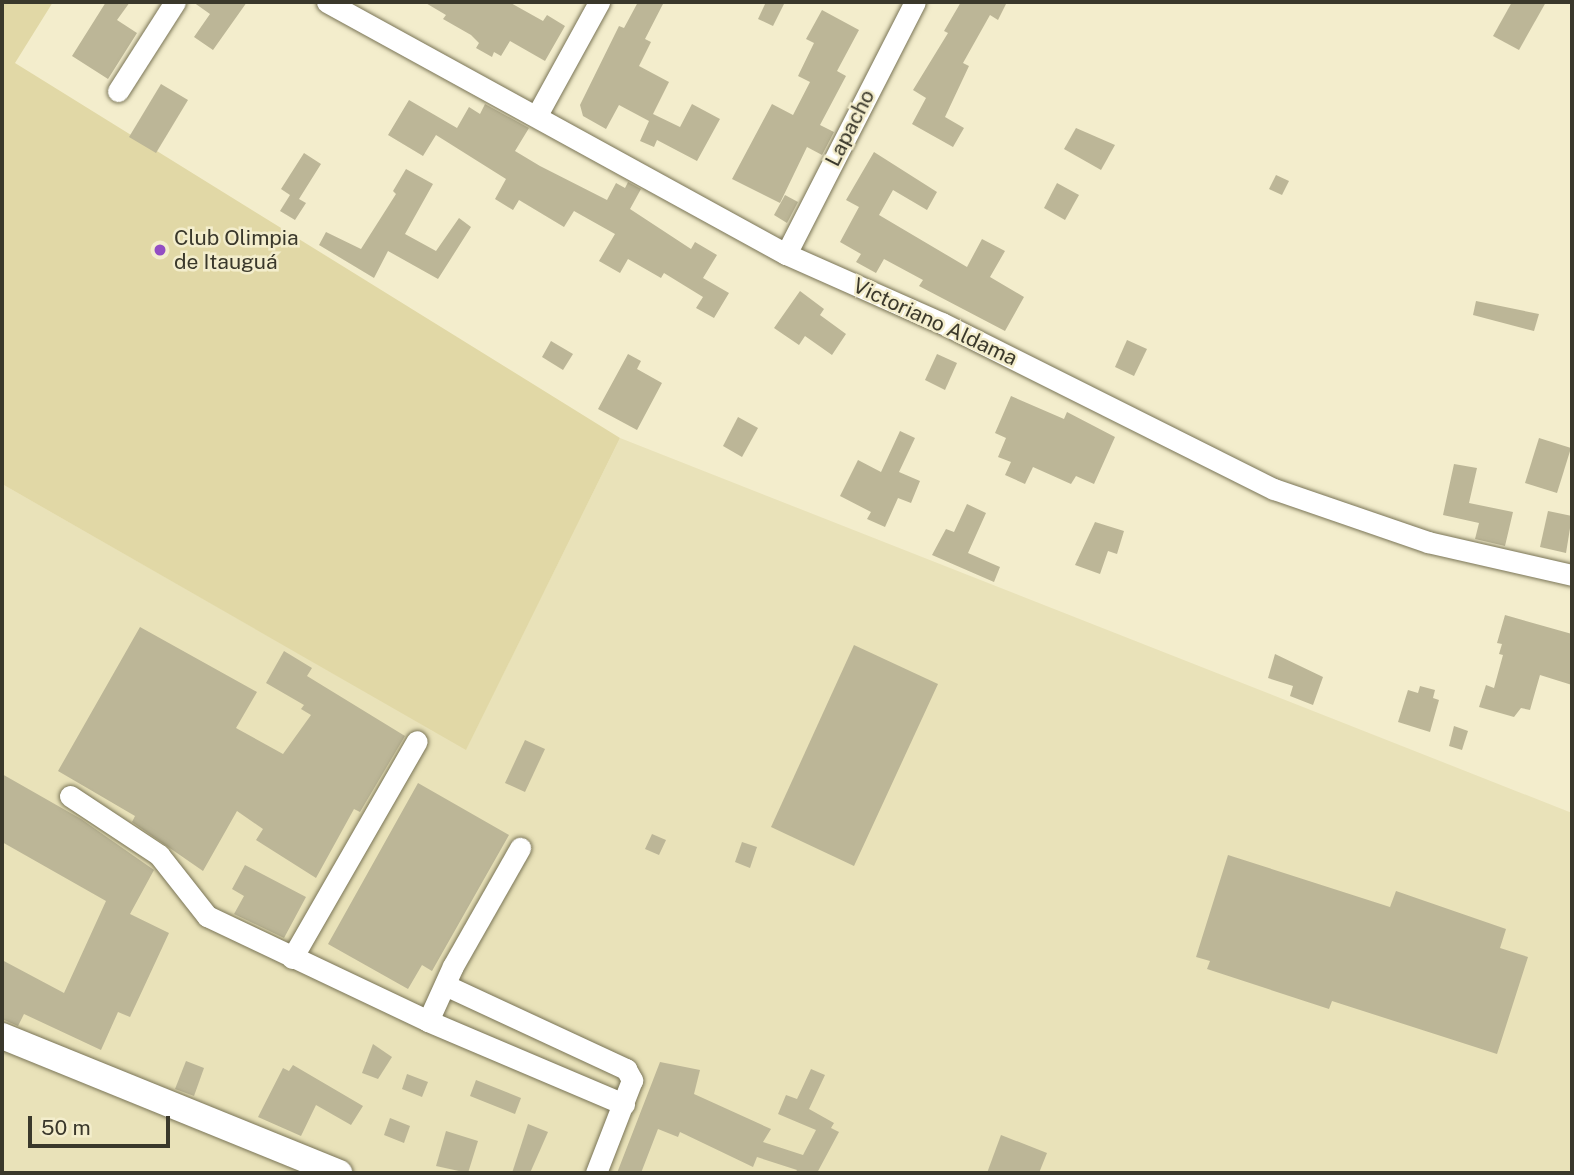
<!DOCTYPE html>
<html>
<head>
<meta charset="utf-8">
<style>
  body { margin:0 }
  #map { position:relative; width:1574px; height:1175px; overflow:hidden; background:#f3edcc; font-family:"Public Sans",sans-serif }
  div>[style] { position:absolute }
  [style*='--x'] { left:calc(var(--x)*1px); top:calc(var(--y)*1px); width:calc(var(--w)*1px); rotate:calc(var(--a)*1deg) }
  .built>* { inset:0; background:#e9e2b9 }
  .green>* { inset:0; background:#e1d8a6 }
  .building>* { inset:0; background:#bcb697 }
  .roads { filter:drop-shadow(0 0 2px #797456) drop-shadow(0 0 2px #797456) }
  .minor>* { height:21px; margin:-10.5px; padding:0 10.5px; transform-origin:10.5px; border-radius:10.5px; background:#fff }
  .tertiary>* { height:26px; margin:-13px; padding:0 13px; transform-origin:13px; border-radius:13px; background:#fff }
  .dots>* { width:19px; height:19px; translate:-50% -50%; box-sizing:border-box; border:4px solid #f3edcc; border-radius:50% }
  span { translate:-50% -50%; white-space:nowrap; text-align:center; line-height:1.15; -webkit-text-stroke:5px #f3edcc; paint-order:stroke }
  .street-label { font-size:21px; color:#3a382b }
  .poi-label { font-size:21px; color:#3a382b }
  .left { translate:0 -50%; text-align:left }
  .frame { position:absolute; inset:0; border:4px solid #3a382b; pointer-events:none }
  .scale { position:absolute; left:28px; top:1116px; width:142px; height:32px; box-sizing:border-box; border:4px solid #3a382b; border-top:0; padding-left:9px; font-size:21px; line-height:24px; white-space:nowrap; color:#3a382b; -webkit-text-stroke:5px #f3edcc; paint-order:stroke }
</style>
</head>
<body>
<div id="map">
  <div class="built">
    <i style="clip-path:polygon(620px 438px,1572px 813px,1572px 1173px,2px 1173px,2px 484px,466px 749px)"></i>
  </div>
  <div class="green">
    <i style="clip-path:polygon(2px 2px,53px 2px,15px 63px,620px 438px,466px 750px,2px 484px)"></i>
  </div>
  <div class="building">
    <i style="clip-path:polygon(106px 2px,130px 2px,117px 20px,137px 33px,108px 79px,72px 56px)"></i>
    <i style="clip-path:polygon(193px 2px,247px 2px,213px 50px,194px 37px,210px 14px)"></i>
    <i style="clip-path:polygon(424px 2px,509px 2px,543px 21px,547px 15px,565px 26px,545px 61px,510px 41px,501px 56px,494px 52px,492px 57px,476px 48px,479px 43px,471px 35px,443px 19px,446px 15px)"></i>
    <i style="clip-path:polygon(638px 2px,664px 2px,645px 39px,651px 42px,639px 66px,669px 82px,653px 114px,680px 127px,692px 104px,720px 119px,697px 161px,657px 140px,654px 147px,640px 141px,649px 121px,619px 105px,606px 129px,583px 116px,580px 105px,619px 26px,624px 28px)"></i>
    <i style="clip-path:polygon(766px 2px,785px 2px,773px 26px,758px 19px)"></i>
    <i style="clip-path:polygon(961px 2px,1007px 2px,998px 20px,990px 15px,963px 63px,969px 66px,945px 117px,964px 128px,953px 147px,912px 124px,926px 98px,913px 90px,948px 33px,944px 31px)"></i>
    <i style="clip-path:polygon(1512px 2px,1546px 2px,1519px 50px,1493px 36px)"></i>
    <i style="clip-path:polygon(822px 10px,859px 30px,837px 71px,846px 76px,820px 125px,834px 132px,822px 155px,807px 147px,780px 203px,732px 179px,772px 104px,793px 115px,810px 82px,798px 76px,814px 43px,806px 39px)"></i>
    <i style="clip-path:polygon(161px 84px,188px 100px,156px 153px,129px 137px)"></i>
    <i style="clip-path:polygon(409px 100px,457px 128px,469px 107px,480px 114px,485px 104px,529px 128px,515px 151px,540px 166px,607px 200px,616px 183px,625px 188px,628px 182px,641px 189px,630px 209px,691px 249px,695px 242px,717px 255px,703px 278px,729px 293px,714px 318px,696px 308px,703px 297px,664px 273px,661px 278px,628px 259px,620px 273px,599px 261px,615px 234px,574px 211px,564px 227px,519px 200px,513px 210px,495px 199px,506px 179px,436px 135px,423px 156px,388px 135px)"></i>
    <i style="clip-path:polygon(1076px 128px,1115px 145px,1101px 170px,1064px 149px)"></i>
    <i style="clip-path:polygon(874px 152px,937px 192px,927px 210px,893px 190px,879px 215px,967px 267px,982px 239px,1005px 251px,990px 277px,1024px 297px,1005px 331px,919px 286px,923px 280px,884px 259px,876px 273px,856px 262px,861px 254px,840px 242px,859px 207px,846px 200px)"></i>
    <i style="clip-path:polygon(304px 153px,321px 164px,299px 199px,306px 203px,295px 220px,280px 211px,290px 195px,281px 189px)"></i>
    <i style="clip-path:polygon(406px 169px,433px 184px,405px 234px,436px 251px,459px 218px,471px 227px,438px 279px,388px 251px,374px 278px,319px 245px,326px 232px,361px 249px,396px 194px,393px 191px)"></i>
    <i style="clip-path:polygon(1276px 175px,1289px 181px,1282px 195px,1269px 189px)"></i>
    <i style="clip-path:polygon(1057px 183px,1079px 195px,1065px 220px,1044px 208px)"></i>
    <i style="clip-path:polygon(785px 195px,798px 202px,787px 223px,774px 215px)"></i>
    <i style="clip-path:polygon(800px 291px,824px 309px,820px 315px,846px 334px,832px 355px,805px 336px,799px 345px,774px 328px)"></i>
    <i style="clip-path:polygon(1476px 301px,1539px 314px,1534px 331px,1473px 315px)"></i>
    <i style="clip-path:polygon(1127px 340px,1147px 349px,1134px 376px,1115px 367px)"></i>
    <i style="clip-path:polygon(551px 341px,573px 354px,563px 370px,542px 357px)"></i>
    <i style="clip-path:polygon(628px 354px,641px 361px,637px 369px,662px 383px,637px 430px,598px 409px)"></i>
    <i style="clip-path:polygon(937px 354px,957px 363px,945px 390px,925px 380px)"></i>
    <i style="clip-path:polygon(1011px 396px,1064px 419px,1067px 412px,1115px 437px,1094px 484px,1076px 476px,1071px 484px,1033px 467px,1025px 484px,1005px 475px,1011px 462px,998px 457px,1006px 438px,995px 433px)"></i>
    <i style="clip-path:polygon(738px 417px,758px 428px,742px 457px,723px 446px)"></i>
    <i style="clip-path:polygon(900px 431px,915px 438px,899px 472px,920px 481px,911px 503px,898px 498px,885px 527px,867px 519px,871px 512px,840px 496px,858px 460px,881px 472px)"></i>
    <i style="clip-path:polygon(1539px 438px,1571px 448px,1557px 493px,1525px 483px)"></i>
    <i style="clip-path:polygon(1454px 464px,1477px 468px,1469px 503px,1513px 512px,1505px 546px,1475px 539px,1479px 523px,1443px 515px)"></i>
    <i style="clip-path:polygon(967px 504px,986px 513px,968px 553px,1000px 567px,994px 582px,932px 555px,946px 529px,954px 532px)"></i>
    <i style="clip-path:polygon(1548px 511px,1572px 516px,1566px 553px,1540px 547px)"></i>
    <i style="clip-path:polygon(1095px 522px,1124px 531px,1117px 554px,1108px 551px,1100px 574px,1075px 565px)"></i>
    <i style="clip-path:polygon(1505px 615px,1572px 634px,1572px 685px,1540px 675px,1530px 710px,1521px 708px,1514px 717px,1479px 707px,1486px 685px,1494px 688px,1503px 655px,1499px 654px,1502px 644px,1497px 643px)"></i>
    <i style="clip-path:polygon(140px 627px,257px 692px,236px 728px,283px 754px,311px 715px,301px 709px,304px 705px,266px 683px,284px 651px,312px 668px,307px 676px,405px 736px,360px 812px,354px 809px,316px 878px,256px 840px,263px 829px,237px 811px,203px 871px,132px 822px,135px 816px,58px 771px)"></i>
    <i style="clip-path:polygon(854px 645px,938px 684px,854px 866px,771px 827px)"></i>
    <i style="clip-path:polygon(1275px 654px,1323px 677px,1313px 705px,1290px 696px,1293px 686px,1268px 678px)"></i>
    <i style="clip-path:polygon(1420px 686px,1435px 690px,1433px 698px,1439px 700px,1430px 732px,1398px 722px,1408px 690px,1418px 693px)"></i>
    <i style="clip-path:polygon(1454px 726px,1468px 731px,1462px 750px,1449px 746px)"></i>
    <i style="clip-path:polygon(525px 740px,545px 749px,525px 792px,505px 783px)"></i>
    <i style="clip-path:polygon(2px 774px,81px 819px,154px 870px,130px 914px,169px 933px,130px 1017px,118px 1012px,101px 1050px,24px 1014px,18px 1026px,2px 1019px,2px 960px,64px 993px,106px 901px,2px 842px)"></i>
    <i style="clip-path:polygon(418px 783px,509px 835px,432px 971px,422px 965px,408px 989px,328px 944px)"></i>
    <i style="clip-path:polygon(652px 834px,666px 840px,659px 855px,645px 849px)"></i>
    <i style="clip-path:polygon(742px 842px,757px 847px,750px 868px,735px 862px)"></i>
    <i style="clip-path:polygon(1228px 855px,1390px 907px,1396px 891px,1506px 929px,1500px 948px,1528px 957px,1497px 1054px,1332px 1001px,1329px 1009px,1207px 969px,1210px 961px,1196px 957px)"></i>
    <i style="clip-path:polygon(245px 865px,306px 897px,284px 938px,234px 914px,244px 896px,232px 889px)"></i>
    <i style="clip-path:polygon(373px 1044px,392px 1057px,378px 1079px,362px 1073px)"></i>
    <i style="clip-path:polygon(186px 1061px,204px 1068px,194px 1096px,175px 1089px)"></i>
    <i style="clip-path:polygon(660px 1062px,700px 1070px,694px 1094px,771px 1129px,763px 1142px,803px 1155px,816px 1130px,778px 1114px,786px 1095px,797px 1099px,811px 1069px,825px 1075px,809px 1109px,834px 1123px,831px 1128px,839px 1132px,817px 1173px,795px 1173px,797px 1170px,757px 1157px,753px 1167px,680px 1132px,678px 1137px,658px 1129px,641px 1173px,617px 1173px)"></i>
    <i style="clip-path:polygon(293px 1065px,363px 1106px,351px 1125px,316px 1105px,301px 1136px,258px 1117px,283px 1068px,289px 1071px)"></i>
    <i style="clip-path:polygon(407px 1074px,428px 1082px,422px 1097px,402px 1089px)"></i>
    <i style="clip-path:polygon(476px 1080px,521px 1098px,515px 1114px,470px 1096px)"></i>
    <i style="clip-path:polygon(390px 1118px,410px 1126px,404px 1143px,384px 1135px)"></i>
    <i style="clip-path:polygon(528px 1124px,548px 1132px,530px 1173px,512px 1173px)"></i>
    <i style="clip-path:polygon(446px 1131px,478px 1141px,468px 1173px,436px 1166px)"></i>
    <i style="clip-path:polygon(1001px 1135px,1047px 1153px,1039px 1173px,987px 1173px)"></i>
  </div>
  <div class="roads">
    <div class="minor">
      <i style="--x:327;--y:2;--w:524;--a:28.77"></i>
      <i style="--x:786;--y:254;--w:171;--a:23.9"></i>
      <i style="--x:942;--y:323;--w:371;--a:26.6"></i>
      <i style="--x:1274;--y:489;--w:163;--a:19"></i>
      <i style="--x:1428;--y:542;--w:148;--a:12.9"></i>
      <i style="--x:118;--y:91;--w:106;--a:-57.4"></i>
      <i style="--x:537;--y:115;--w:129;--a:-61.2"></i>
      <i style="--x:786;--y:254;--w:283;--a:-62.9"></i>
      <i style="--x:70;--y:796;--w:107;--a:33.5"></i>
      <i style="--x:159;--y:855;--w:78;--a:51.8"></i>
      <i style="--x:207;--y:916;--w:245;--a:25.4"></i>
      <i style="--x:428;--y:1021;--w:213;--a:23"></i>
      <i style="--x:292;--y:958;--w:250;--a:-60.1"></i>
      <i style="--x:445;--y:985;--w:200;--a:24.9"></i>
      <i style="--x:626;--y:1069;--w:13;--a:61"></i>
      <i style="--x:632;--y:1080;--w:100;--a:111.2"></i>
      <i style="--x:428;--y:1021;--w:60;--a:-65.6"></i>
      <i style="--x:453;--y:966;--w:136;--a:-60.4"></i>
    </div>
    <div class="tertiary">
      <i style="--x:2;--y:1036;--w:364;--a:22.1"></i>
    </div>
  </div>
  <div class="dots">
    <i style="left:160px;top:250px;background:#934ec3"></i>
  </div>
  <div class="street-label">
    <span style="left:850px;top:128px;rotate:-63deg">Lapacho</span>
    <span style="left:935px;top:322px;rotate:25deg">Victoriano Aldama</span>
  </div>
  <div class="poi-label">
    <span class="left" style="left:174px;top:250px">Club Olimpia<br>de Itauguá</span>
  </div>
  <div class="frame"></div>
  <div class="scale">50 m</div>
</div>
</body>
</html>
